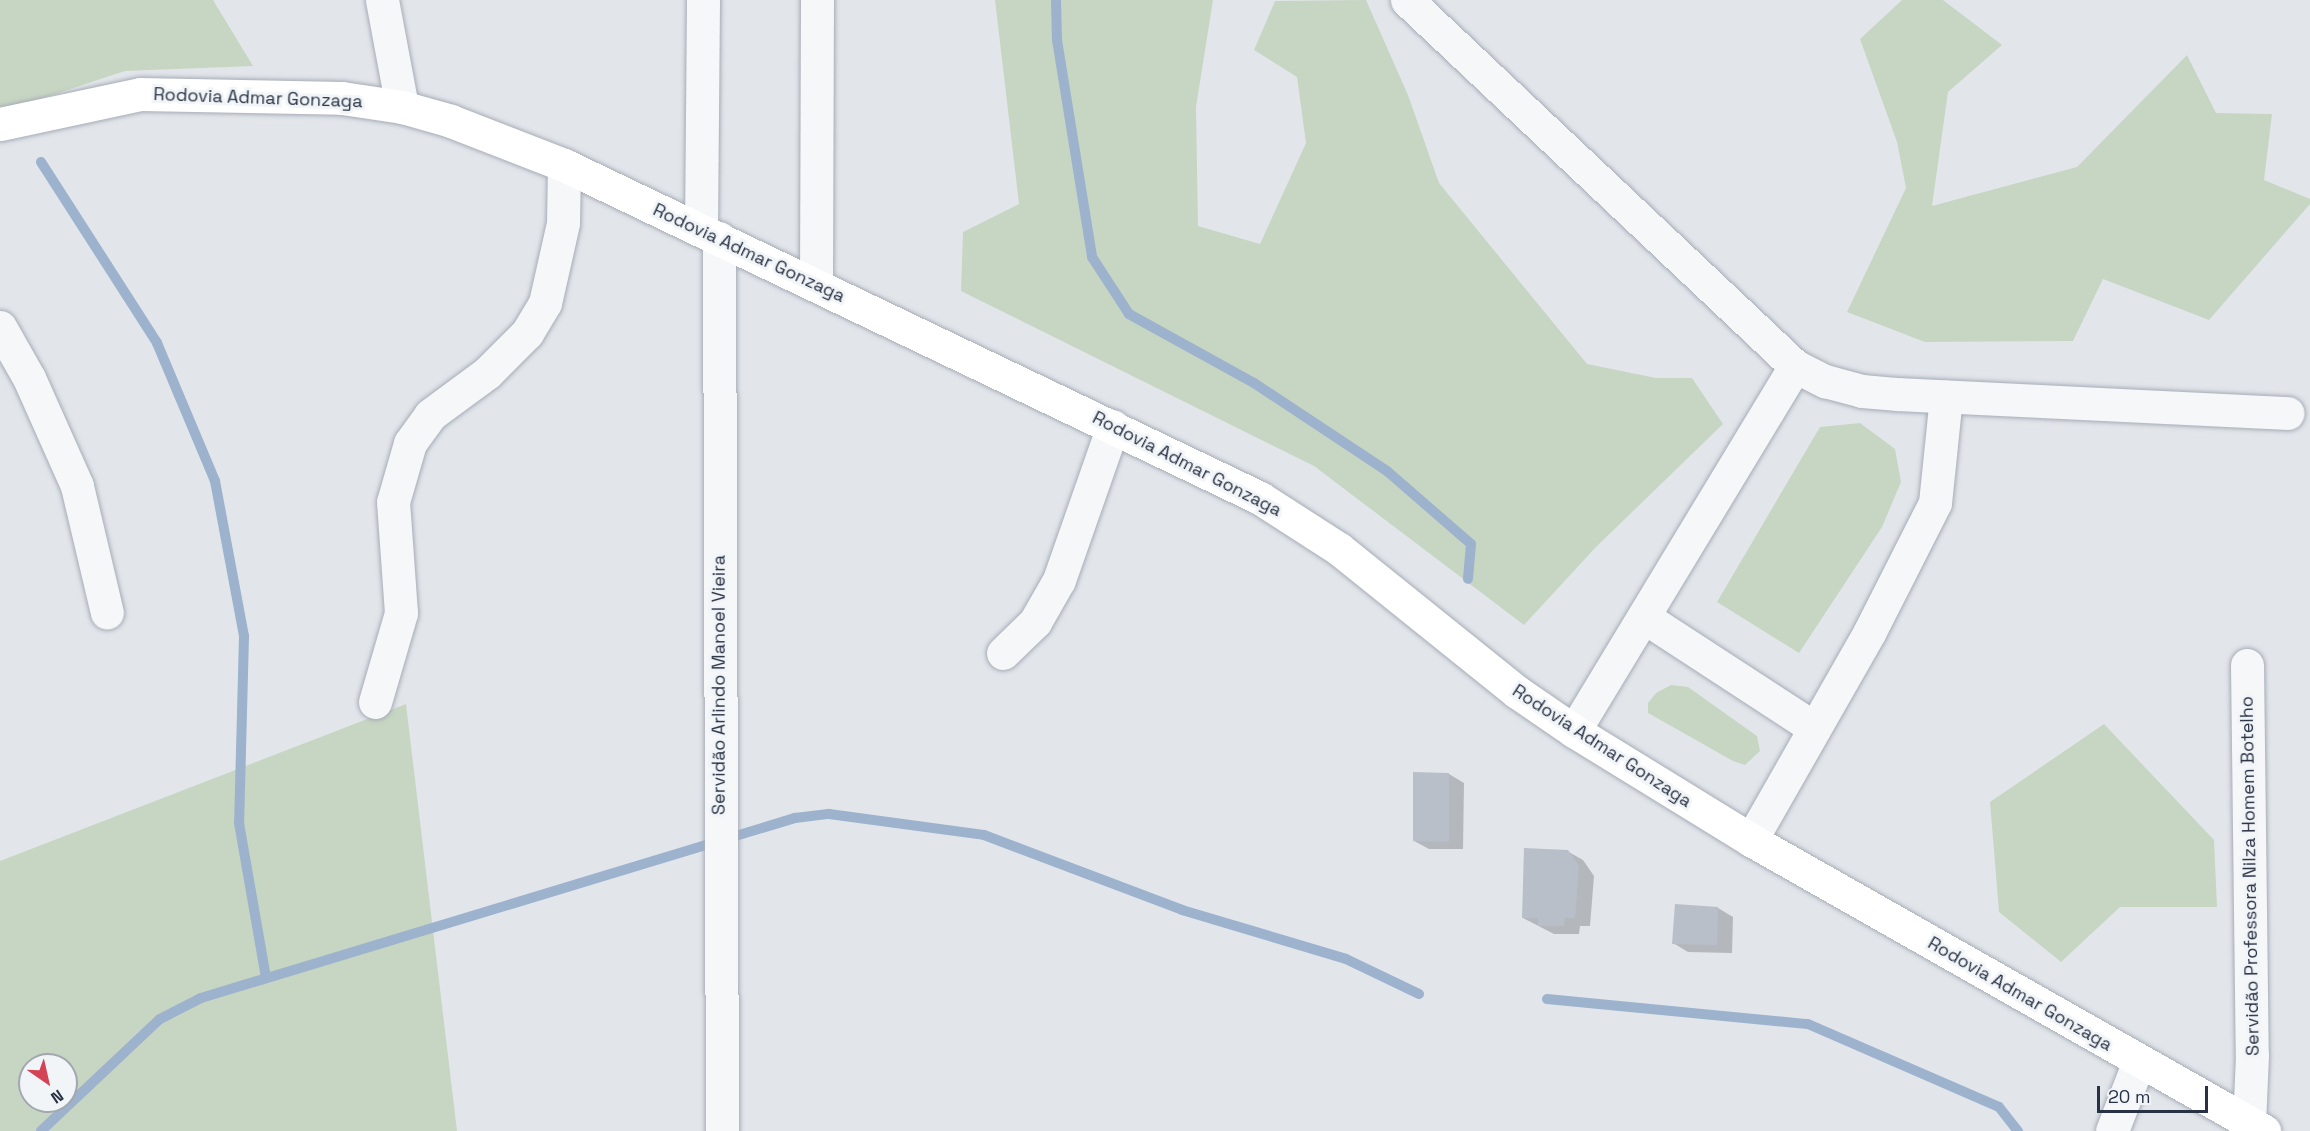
<!DOCTYPE html>
<html>
<head>
<meta charset="utf-8">
<style>
  body { margin:0 }
  #map { position:relative; width:2310px; height:1131px; overflow:hidden; background:#e2e6eb; font-family:"Space Grotesk",sans-serif }
  div>[style] { position:absolute }
  [style*='--x'] { left:calc(var(--x)*1px); top:calc(var(--y)*1px); width:calc(var(--w)*1px); rotate:calc(var(--a)*1deg) }
  .green>* { inset:0; background:#c7d6c3 }
  .shadow>* { inset:0; background:#0003 }
  .stream>* { height:10px; margin:-5px; padding:0 5px; transform-origin:5px; border-radius:5px; background:#9cb2cd }
  .building>* { inset:0; background:#b9bfc9 }
  .roads { filter:drop-shadow(0 0 2px #a7acb6) drop-shadow(0 0 2px #a7acb6) }
  .minor>* { height:33px; margin:-16.5px; padding:0 16.5px; transform-origin:16.5px; border-radius:16.5px; background:#f5f7f9 }
  .major>* { height:33px; margin:-16.5px; padding:0 16.5px; transform-origin:16.5px; border-radius:16.5px; background:#fff }
  span { translate:-50% -50%; white-space:nowrap; text-align:center; line-height:1.15; -webkit-text-stroke:6px #f2f5f8; paint-order:stroke }
  .street-label { font-size:18px; color:#293244 }
  .north { position:absolute; left:18px; top:1053px; width:60px; height:60px; box-sizing:border-box; background:#f2f5f8; border:2px solid #a2a7b0; border-radius:50%; rotate:146deg; font-size:16px; font-weight:700; line-height:24px; text-align:center; color:#293244 }
  .north::after { content:''; display:block; margin:auto; width:21px; height:27px; background:#d44355; clip-path:polygon(50% 0,100% 100%,50% 72%,0 100%) }
  .scale { position:absolute; left:2097px; top:1086px; width:111px; height:27px; box-sizing:border-box; border:3px solid #293244; border-top:0; padding-left:8px; font-size:18px; line-height:21px; white-space:nowrap; color:#293244; -webkit-text-stroke:4px #f2f5f8; paint-order:stroke }
</style>
</head>
<body>
<div id="map">
  <div class="green">
    <i style="clip-path:polygon(0 0,213px 0,253px 66px,125px 71px,0 112px)"></i>
    <i style="clip-path:polygon(995px 0,1213px 0,1196px 107px,1198px 226px,1260px 244px,1306px 143px,1297px 77px,1254px 50px,1275px 1px,1366px 0,1408px 95px,1439px 183px,1587px 364px,1656px 378px,1692px 378px,1723px 424px,1596px 547px,1524px 625px,1314px 466px,961px 291px,963px 232px,1019px 204px)"></i>
    <i style="clip-path:polygon(1902px 0,1943px 0,2002px 45px,1948px 92px,1932px 206px,2077px 167px,2187px 55px,2216px 113px,2272px 114px,2264px 180px,2310px 199px,2310px 204px,2209px 320px,2103px 279px,2073px 341px,1925px 342px,1847px 312px,1906px 188px,1897px 142px,1860px 39px)"></i>
    <i style="clip-path:polygon(1860px 423px,1895px 449px,1901px 482px,1882px 527px,1799px 653px,1717px 602px,1820px 427px)"></i>
    <i style="clip-path:polygon(1671px 685px,1688px 687px,1757px 736px,1760px 751px,1745px 765px,1733px 761px,1648px 713px,1648px 703px,1656px 693px)"></i>
    <i style="clip-path:polygon(evenodd,406px 704px,457px 1131px,0 1131px,0 861px,406px 704px,30px 1065px,66px 1065px,66px 1101px,30px 1101px,30px 1065px)"></i>
    <i style="clip-path:polygon(2104px 724px,2214px 840px,2217px 907px,2120px 907px,2061px 962px,1999px 912px,1990px 802px)"></i>
  </div>
  <div class="shadow">
    <i style="clip-path:polygon(1449px 774px,1464px 783px,1463px 849px,1429px 849px,1414px 841px)"></i>
    <i style="clip-path:polygon(1567px 851px,1583px 860px,1594px 876px,1590px 926px,1580px 926px,1579px 934px,1554px 934px,1523px 918px)"></i>
    <i style="clip-path:polygon(1718px 908px,1733px 917px,1732px 953px,1688px 952px,1673px 943px)"></i>
  </div>
  <div class="stream">
    <i style="--x:1056;--y:0;--w:40;--a:88.6"></i>
    <i style="--x:1057;--y:40;--w:220;--a:80.8"></i>
    <i style="--x:1092;--y:257;--w:68;--a:57"></i>
    <i style="--x:1129;--y:314;--w:143;--a:28.9"></i>
    <i style="--x:1254;--y:383;--w:159;--a:33.5"></i>
    <i style="--x:1387;--y:471;--w:111;--a:41"></i>
    <i style="--x:1471;--y:544;--w:35;--a:95"></i>
    <i style="--x:41;--y:162;--w:215;--a:57.3"></i>
    <i style="--x:157;--y:343;--w:150;--a:67.2"></i>
    <i style="--x:215;--y:481;--w:158;--a:79.4"></i>
    <i style="--x:244;--y:636;--w:187;--a:91.5"></i>
    <i style="--x:239;--y:823;--w:157;--a:80.1"></i>
    <i style="--x:1547;--y:999;--w:262;--a:5.5"></i>
    <i style="--x:1808;--y:1024;--w:208;--a:23.5"></i>
    <i style="--x:1999;--y:1107;--w:31;--a:52"></i>
    <i style="--x:41;--y:1131;--w:163;--a:-43.3"></i>
    <i style="--x:160;--y:1019;--w:46;--a:-27.1"></i>
    <i style="--x:201;--y:998;--w:621;--a:-16.86"></i>
    <i style="--x:795;--y:818;--w:34;--a:-7"></i>
    <i style="--x:829;--y:814;--w:156;--a:7.7"></i>
    <i style="--x:984;--y:835;--w:212;--a:20.7"></i>
    <i style="--x:1182;--y:910;--w:171;--a:16.6"></i>
    <i style="--x:1346;--y:959;--w:81;--a:25.6"></i>
  </div>
  <div class="building">
    <i style="clip-path:polygon(1413px 772px,1449px 773px,1449px 842px,1413px 841px)"></i>
    <i style="clip-path:polygon(1524px 848px,1568px 850px,1579px 866px,1575px 918px,1565px 918px,1564px 926px,1538px 926px,1538px 918px,1522px 918px)"></i>
    <i style="clip-path:polygon(1675px 904px,1718px 907px,1717px 945px,1672px 944px)"></i>
  </div>
  <div class="roads">
    <div class="minor">
      <i style="--x:382;--y:0;--w:109;--a:79.4"></i>
      <i style="--x:1407;--y:0;--w:533;--a:43.33"></i>
      <i style="--x:1795;--y:366;--w:34;--a:27"></i>
      <i style="--x:1825;--y:381;--w:38;--a:15"></i>
      <i style="--x:1862;--y:391;--w:36;--a:5"></i>
      <i style="--x:1898;--y:394;--w:390;--a:2.8"></i>
      <i style="--x:701;--y:230;--w:230;--a:-89.5"></i>
      <i style="--x:719;--y:238;--w:893;--a:89.81"></i>
      <i style="--x:816;--y:285;--w:285;--a:-89.8"></i>
      <i style="--x:0;--y:327;--w:59;--a:60.4"></i>
      <i style="--x:29;--y:378;--w:118;--a:66"></i>
      <i style="--x:77;--y:486;--w:130;--a:76.7"></i>
      <i style="--x:1644;--y:617;--w:203;--a:33.1"></i>
      <i style="--x:1003;--y:653;--w:45;--a:-44.1"></i>
      <i style="--x:1035;--y:622;--w:48;--a:-60.3"></i>
      <i style="--x:1059;--y:580;--w:163;--a:-70.7"></i>
      <i style="--x:2247;--y:665;--w:390;--a:89.3"></i>
      <i style="--x:2252;--y:1055;--w:68;--a:92.5"></i>
      <i style="--x:375;--y:702;--w:93;--a:-73.7"></i>
      <i style="--x:401;--y:613;--w:111;--a:-94.1"></i>
      <i style="--x:393;--y:502;--w:61;--a:-73.9"></i>
      <i style="--x:410;--y:443;--w:34;--a:-54"></i>
      <i style="--x:430;--y:415;--w:71;--a:-36.4"></i>
      <i style="--x:487;--y:373;--w:57;--a:-45"></i>
      <i style="--x:527;--y:333;--w:35;--a:-59"></i>
      <i style="--x:545;--y:303;--w:82;--a:-77.3"></i>
      <i style="--x:563;--y:223;--w:58;--a:-89"></i>
      <i style="--x:1574;--y:731;--w:427;--a:-58.8"></i>
      <i style="--x:1751;--y:840;--w:238;--a:-60.3"></i>
      <i style="--x:1869;--y:633;--w:146;--a:-63.1"></i>
      <i style="--x:1935;--y:503;--w:107;--a:-84.1"></i>
      <i style="--x:2112;--y:1131;--w:75;--a:-68.9"></i>
    </div>
    <div class="major">
      <i style="--x:0;--y:124;--w:143;--a:-12.1"></i>
      <i style="--x:140;--y:94;--w:202;--a:1.1"></i>
      <i style="--x:342;--y:98;--w:61;--a:8.5"></i>
      <i style="--x:402;--y:107;--w:51;--a:15.9"></i>
      <i style="--x:451;--y:121;--w:121;--a:21.3"></i>
      <i style="--x:564;--y:165;--w:772;--a:25.57"></i>
      <i style="--x:1260;--y:498;--w:94;--a:32.8"></i>
      <i style="--x:1339;--y:549;--w:228;--a:38.8"></i>
      <i style="--x:1517;--y:692;--w:69;--a:34.4"></i>
      <i style="--x:1574;--y:731;--w:208;--a:31.6"></i>
      <i style="--x:1751;--y:840;--w:590;--a:29.56"></i>
    </div>
  </div>
  <div class="street-label">
    <span style="left:258px;top:98px;rotate:2deg">Rodovia Admar Gonzaga</span>
    <span style="left:749px;top:253px;rotate:25deg">Rodovia Admar Gonzaga</span>
    <span style="left:1187px;top:464px;rotate:27deg">Rodovia Admar Gonzaga</span>
    <span style="left:719px;top:685px;rotate:-90deg">Servidão Arlindo Manoel Vieira</span>
    <span style="left:1602px;top:746px;rotate:33deg">Rodovia Admar Gonzaga</span>
    <span style="left:2250px;top:876px;rotate:-91deg">Servidão Professora Nilza Homem Botelho</span>
    <span style="left:2020px;top:994px;rotate:30deg">Rodovia Admar Gonzaga</span>
  </div>
  <div class="north">N</div>
  <div class="scale">20 m</div>
</div>
</body>
</html>
